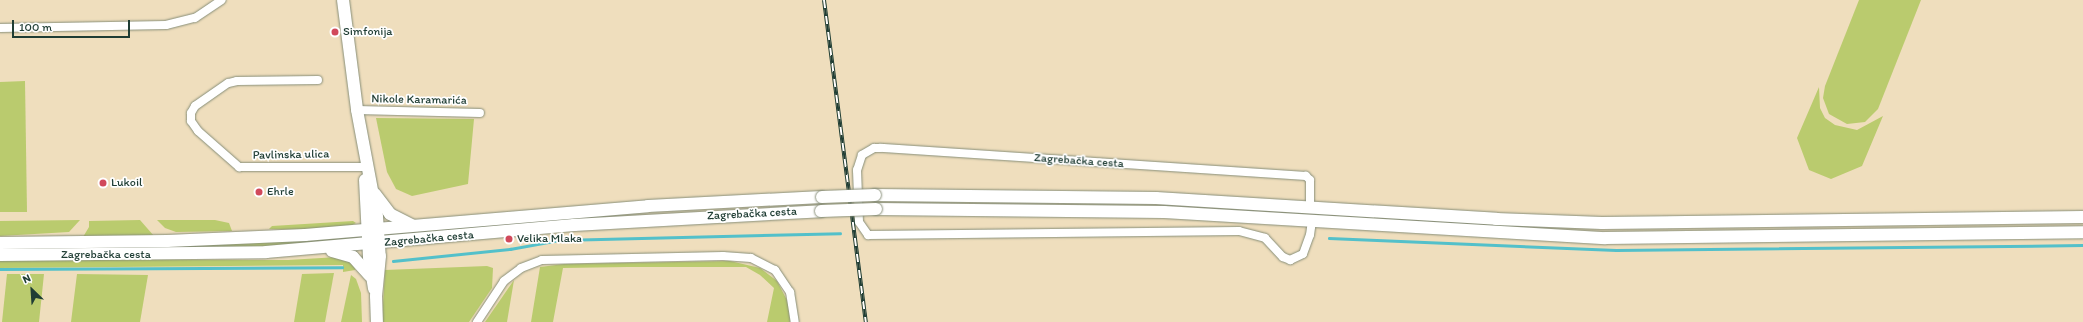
<!DOCTYPE html>
<html>
<head>
<meta charset="utf-8">
<style>
  body { margin:0 }
  #map { position:relative; width:2083px; height:322px; overflow:hidden; background:#efdebd; font-family:Itim,sans-serif }
  div>[style] { position:absolute }
  [style*='--x'] { left:calc(var(--x)*1px); top:calc(var(--y)*1px); width:calc(var(--w)*1px); rotate:calc(var(--a)*1deg) }
  .green>* { inset:0; background:#bacb6e }
  .stream>* { height:2.5px; margin:-1.25px; padding:0 1.25px; transform-origin:1.25px; border-radius:1.25px; background:#53c0ca }
  .roads { filter:drop-shadow(0 0 1px #878e78) drop-shadow(0 0 1px #878e78) }
  .street>* { height:8px; margin:-4px; padding:0 4px; transform-origin:4px; border-radius:4px; background:#fff }
  .secondary>* { height:12px; margin:-6px; padding:0 6px; transform-origin:6px; border-radius:6px; background:#fff }
  .rail>* { height:4px; margin-top:-2px; transform-origin:0; background:repeating-linear-gradient(90deg,#fff 0 8px,#1f3d34 0 16px); box-sizing:border-box; border-block:1px solid #1f3d34 }
  .bridges { filter:drop-shadow(0 0 1px #878e78) drop-shadow(0 0 1px #878e78) }
  .secondary-bridge>* { height:12px; margin:-6px; padding:0 6px; transform-origin:6px; border-radius:6px; background:#fff }
  .dots>* { width:11px; height:11px; translate:-50% -50%; box-sizing:border-box; border:2px solid #fff; border-radius:50% }
  span { translate:-50% -50%; white-space:nowrap; text-align:center; line-height:1.15; -webkit-text-stroke:3.5px #fff; paint-order:stroke }
  .poi-label { font-size:12px; color:#1f3d34 }
  .left { translate:0 -50%; text-align:left }
  .street-label { font-size:12px; color:#1f3d34 }
  .north { position:absolute; left:12px; top:270px; width:40px; height:40px; -webkit-text-stroke:3px #fff; paint-order:stroke; rotate:335deg; font-size:11px; font-weight:700; line-height:16px; text-align:center; color:#1f3d34 }
  .north::after { content:''; display:block; margin:auto; width:14px; height:18px; background:#1f3d34; clip-path:polygon(50% 0,100% 100%,50% 72%,0 100%) }
  .scale { position:absolute; left:12px; top:20px; width:118px; height:18px; box-sizing:border-box; border:2px solid #1f3d34; border-top:0; padding-left:5px; font-size:12px; line-height:14px; white-space:nowrap; color:#1f3d34; -webkit-text-stroke:3px #fff; paint-order:stroke }
</style>
</head>
<body>
<div id="map">
  <div class="green">
    <i style="clip-path:polygon(1859px 0,1921px 0,1878px 109px,1865px 122px,1847px 124px,1829px 114px,1823px 98px,1825px 86px)"></i>
    <i style="clip-path:polygon(25px 81px,27px 212px,0 212px,0 82px)"></i>
    <i style="clip-path:polygon(1819px 87px,1820px 108px,1825px 118px,1835px 125px,1857px 130px,1883px 116px,1862px 166px,1831px 179px,1809px 170px,1797px 138px)"></i>
    <i style="clip-path:polygon(376px 118px,474px 119px,468px 184px,412px 196px,396px 189px,387px 172px)"></i>
    <i style="clip-path:polygon(80px 220px,69px 232px,0 236px,0 221px)"></i>
    <i style="clip-path:polygon(140px 220px,154px 236px,83px 237px,89px 227px,89px 221px)"></i>
    <i style="clip-path:polygon(157px 220px,215px 220px,229px 223px,232px 231px,176px 232px,165px 228px)"></i>
    <i style="clip-path:polygon(353px 221px,356px 223px,352px 225px,304px 230px,269px 229px,272px 226px)"></i>
    <i style="clip-path:polygon(353px 236px,353px 238px,272px 247px,0 252px,0 247px)"></i>
    <i style="clip-path:polygon(338px 257px,354px 262px,355px 270px,343px 272px,343px 265px,0 268px,0 259px,288px 260px)"></i>
    <i style="clip-path:polygon(730px 261px,760px 268px,777px 281px,789px 304px,790px 322px,767px 322px,774px 288px,760px 275px,746px 267px,628px 267px,563px 268px,553px 322px,531px 322px,540px 267px,564px 264px)"></i>
    <i style="clip-path:polygon(487px 266px,493px 268px,492px 288px,469px 322px,382px 322px,385px 270px)"></i>
    <i style="clip-path:polygon(334px 273px,325px 322px,294px 322px,302px 274px)"></i>
    <i style="clip-path:polygon(7px 274px,44px 274px,39px 322px,2px 322px)"></i>
    <i style="clip-path:polygon(77px 274px,148px 275px,140px 322px,71px 322px)"></i>
    <i style="clip-path:polygon(351px 275px,356px 279px,361px 293px,362px 322px,341px 322px)"></i>
    <i style="clip-path:polygon(514px 280px,507px 322px,485px 322px)"></i>
  </div>
  <div class="stream">
    <i style="--x:1329;--y:238;--w:287;--a:2.4"></i>
    <i style="--x:1616;--y:250;--w:467;--a:-0.6"></i>
    <i style="--x:393;--y:261;--w:118;--a:-5.9"></i>
    <i style="--x:510;--y:249;--w:51;--a:-10.2"></i>
    <i style="--x:560;--y:240;--w:280;--a:-1.4"></i>
    <i style="--x:0;--y:269;--w:342;--a:-0.3"></i>
  </div>
  <div class="roads">
    <div class="street">
      <i style="--x:0;--y:28;--w:166;--a:-1"></i>
      <i style="--x:166;--y:25;--w:30;--a:-14"></i>
      <i style="--x:195;--y:18;--w:32;--a:-34"></i>
      <i style="--x:318;--y:80;--w:81;--a:179.3"></i>
      <i style="--x:237;--y:81;--w:9;--a:167"></i>
      <i style="--x:228;--y:83;--w:40;--a:145.1"></i>
      <i style="--x:195;--y:106;--w:8;--a:120"></i>
      <i style="--x:191;--y:113;--w:8;--a:90"></i>
      <i style="--x:191;--y:121;--w:12;--a:55"></i>
      <i style="--x:198;--y:131;--w:55;--a:41.3"></i>
      <i style="--x:239;--y:167;--w:128;--a:0"></i>
      <i style="--x:357;--y:110;--w:123;--a:1.4"></i>
      <i style="--x:1310;--y:207;--w:27;--a:-90"></i>
      <i style="--x:1310;--y:180;--w:6;--a:-135"></i>
      <i style="--x:1306;--y:176;--w:427;--a:-176.2"></i>
      <i style="--x:880;--y:148;--w:6;--a:180"></i>
      <i style="--x:874;--y:148;--w:14;--a:150"></i>
      <i style="--x:862;--y:155;--w:16;--a:108"></i>
      <i style="--x:857;--y:170;--w:52;--a:87.8"></i>
      <i style="--x:859;--y:222;--w:16;--a:55"></i>
      <i style="--x:868;--y:235;--w:371;--a:-0.6"></i>
      <i style="--x:1239;--y:231;--w:27;--a:15"></i>
      <i style="--x:1265;--y:238;--w:26;--a:47"></i>
      <i style="--x:1283;--y:257;--w:8;--a:23"></i>
      <i style="--x:1290;--y:260;--w:14;--a:-25"></i>
      <i style="--x:1303;--y:254;--w:20;--a:-70"></i>
      <i style="--x:1310;--y:235;--w:14;--a:-82"></i>
      <i style="--x:477;--y:322;--w:49;--a:-56.6"></i>
      <i style="--x:504;--y:281;--w:21;--a:-37"></i>
      <i style="--x:521;--y:268;--w:22;--a:-21"></i>
      <i style="--x:542;--y:260;--w:181;--a:-1.3"></i>
      <i style="--x:723;--y:256;--w:28;--a:4"></i>
      <i style="--x:751;--y:258;--w:27;--a:27"></i>
      <i style="--x:775;--y:270;--w:27;--a:56"></i>
      <i style="--x:790;--y:292;--w:30;--a:81"></i>
    </div>
    <div class="secondary">
      <i style="--x:343;--y:0;--w:111;--a:82.7"></i>
      <i style="--x:357;--y:110;--w:109;--a:79.4"></i>
      <i style="--x:377;--y:217;--w:39;--a:86"></i>
      <i style="--x:380;--y:256;--w:40;--a:95.7"></i>
      <i style="--x:376;--y:296;--w:26;--a:88"></i>
      <i style="--x:365;--y:180;--w:77;--a:87"></i>
      <i style="--x:369;--y:257;--w:32;--a:81"></i>
      <i style="--x:375;--y:194;--w:25;--a:53"></i>
      <i style="--x:390;--y:214;--w:25;--a:27"></i>
      <i style="--x:875;--y:195;--w:281;--a:0.6"></i>
      <i style="--x:1156;--y:198;--w:341;--a:3.5"></i>
      <i style="--x:1496;--y:219;--w:106;--a:2.2"></i>
      <i style="--x:1602;--y:223;--w:481;--a:-0.7"></i>
      <i style="--x:876;--y:209;--w:288;--a:0.6"></i>
      <i style="--x:1164;--y:212;--w:442;--a:3.4"></i>
      <i style="--x:1605;--y:238;--w:478;--a:-0.7"></i>
      <i style="--x:0;--y:243;--w:167;--a:-0.7"></i>
      <i style="--x:167;--y:241;--w:138;--a:-2.5"></i>
      <i style="--x:305;--y:235;--w:344;--a:-4.8"></i>
      <i style="--x:648;--y:206;--w:174;--a:-3"></i>
      <i style="--x:332;--y:251;--w:22;--a:16"></i>
      <i style="--x:353;--y:257;--w:25;--a:48"></i>
      <i style="--x:0;--y:255;--w:266;--a:-0.6"></i>
      <i style="--x:266;--y:252;--w:309;--a:-5"></i>
      <i style="--x:574;--y:225;--w:247;--a:-3.2"></i>
    </div>
  </div>
  <div class="rail">
    <i style="--x:824;--y:0;--w:325;--a:82.6"></i>
  </div>
  <div class="bridges">
    <div class="secondary-bridge">
      <i style="--x:822;--y:197;--w:53;--a:-2.2"></i>
      <i style="--x:821;--y:211;--w:55;--a:-2.1"></i>
    </div>
  </div>
  <div class="dots">
    <i style="left:335px;top:32px;background:#d1495b"></i>
    <i style="left:103px;top:183px;background:#d1495b"></i>
    <i style="left:259px;top:192px;background:#d1495b"></i>
    <i style="left:509px;top:239px;background:#d1495b"></i>
  </div>
  <div class="poi-label">
    <span class="left" style="left:343px;top:32px">Simfonija</span>
    <span class="left" style="left:111px;top:183px">Lukoil</span>
    <span class="left" style="left:267px;top:192px">Ehrle</span>
    <span class="left" style="left:517px;top:239px">Velika Mlaka</span>
  </div>
  <div class="street-label">
    <span style="left:419px;top:100px;rotate:1deg">Nikole Karamarića</span>
    <span style="left:291px;top:155px;rotate:-1deg">Pavlinska ulica</span>
    <span style="left:1079px;top:161px;rotate:4deg">Zagrebačka cesta</span>
    <span style="left:752px;top:214px;rotate:-3deg">Zagrebačka cesta</span>
    <span style="left:429px;top:239px;rotate:-5deg">Zagrebačka cesta</span>
    <span style="left:106px;top:255px">Zagrebačka cesta</span>
  </div>
  <div class="north">N</div>
  <div class="scale">100 m</div>
</div>
</body>
</html>
